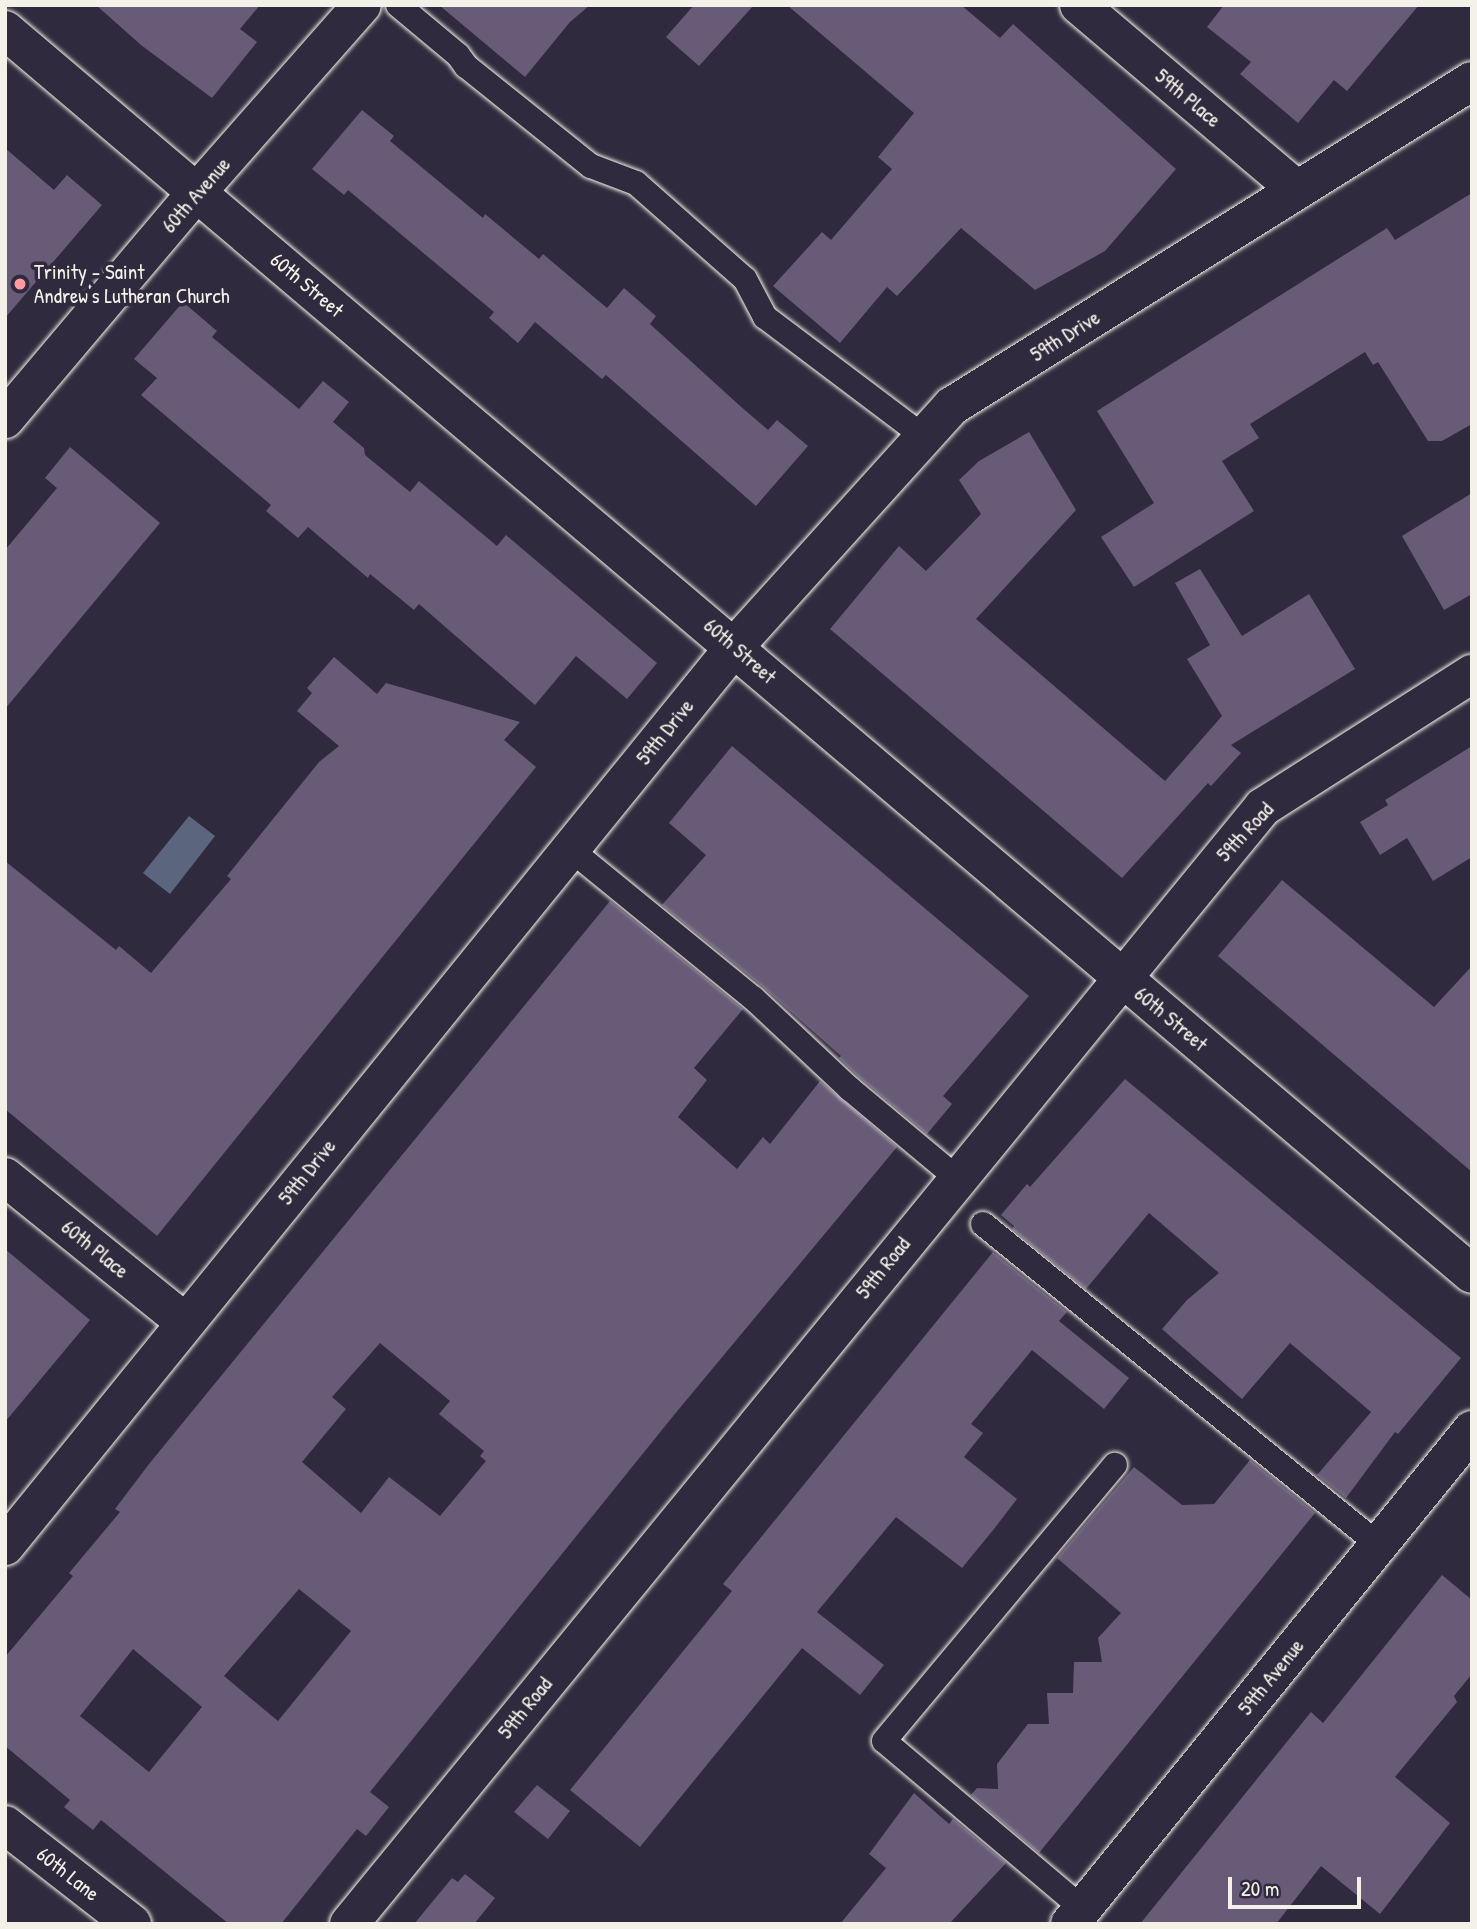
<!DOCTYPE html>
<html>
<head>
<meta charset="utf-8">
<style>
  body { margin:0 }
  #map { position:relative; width:1477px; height:1929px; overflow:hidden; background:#2f2a3d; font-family:"Patrick Hand",sans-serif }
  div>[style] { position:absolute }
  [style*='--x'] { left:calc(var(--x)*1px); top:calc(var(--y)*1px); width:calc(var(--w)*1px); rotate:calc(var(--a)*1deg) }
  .water>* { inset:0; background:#5b657e }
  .building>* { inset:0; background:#675b78 }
  .roads { filter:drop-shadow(0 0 2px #f4f1e8) drop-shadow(0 0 2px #f4f1e8) }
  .lane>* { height:24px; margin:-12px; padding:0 12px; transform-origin:12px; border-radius:12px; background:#2f2a3d }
  .street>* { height:38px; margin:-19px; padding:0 19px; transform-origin:19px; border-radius:19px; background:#2f2a3d }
  .dots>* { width:19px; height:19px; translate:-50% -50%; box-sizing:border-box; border:4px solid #2f2a3d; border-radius:50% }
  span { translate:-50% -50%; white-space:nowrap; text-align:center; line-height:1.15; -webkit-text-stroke:7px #2f2a3d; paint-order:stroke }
  .street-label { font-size:21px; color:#f4f1e8 }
  .poi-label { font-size:21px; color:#f4f1e8 }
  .left { translate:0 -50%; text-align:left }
  .frame { position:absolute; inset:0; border:7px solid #f4f1e8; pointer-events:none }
  .scale { position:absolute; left:1228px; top:1877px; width:133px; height:32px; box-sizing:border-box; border:4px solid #f4f1e8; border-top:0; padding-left:9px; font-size:21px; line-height:24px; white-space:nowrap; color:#f4f1e8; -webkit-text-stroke:5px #2f2a3d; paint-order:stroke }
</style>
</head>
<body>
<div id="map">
  <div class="water">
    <i style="clip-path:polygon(189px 816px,215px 836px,170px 894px,143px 873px)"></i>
  </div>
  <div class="building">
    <i style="clip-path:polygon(96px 5px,260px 5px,240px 29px,257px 42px,212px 98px,141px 45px)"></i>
    <i style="clip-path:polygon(439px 5px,590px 5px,570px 22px,525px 77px)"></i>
    <i style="clip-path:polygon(694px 5px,754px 5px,699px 66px,666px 37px)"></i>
    <i style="clip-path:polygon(787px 5px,961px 5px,1000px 38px,1013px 24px,1176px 169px,1105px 251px,1035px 290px,961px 228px,897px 296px,887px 287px,840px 343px,773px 286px,822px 232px,831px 240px,892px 169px,878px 157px,914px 113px)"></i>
    <i style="clip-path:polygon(1224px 5px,1419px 5px,1347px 91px,1334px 80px,1298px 123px,1240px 74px,1251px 62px,1207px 27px)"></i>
    <i style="clip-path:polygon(362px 110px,394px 136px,390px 141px,483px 218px,485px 214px,539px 259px,543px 254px,607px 308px,624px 288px,656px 316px,650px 324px,739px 405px,768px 430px,777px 420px,808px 446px,756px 506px,606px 375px,602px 379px,535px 322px,518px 343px,489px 318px,494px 312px,348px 190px,344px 195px,312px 169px)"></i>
    <i style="clip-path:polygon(5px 148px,54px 190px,67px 175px,102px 205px,5px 318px)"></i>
    <i style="clip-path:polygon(1472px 193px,1472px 424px,1442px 441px,1428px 441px,1378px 362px,1373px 365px,1365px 352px,1250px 424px,1259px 438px,1222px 461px,1254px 511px,1134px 587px,1101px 537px,1154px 503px,1097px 411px,1387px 228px,1395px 240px)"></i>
    <i style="clip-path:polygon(183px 302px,217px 331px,212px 337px,299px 409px,323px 381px,349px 402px,333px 422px,364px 448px,365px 455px,410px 492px,419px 481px,497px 546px,506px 535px,657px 663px,627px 699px,576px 656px,535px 705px,419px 604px,414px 610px,370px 574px,368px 578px,308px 527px,298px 538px,266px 511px,271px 505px,141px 395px,157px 378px,134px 359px)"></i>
    <i style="clip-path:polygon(1029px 432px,1076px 510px,976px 619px,1165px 781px,1222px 716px,1187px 659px,1210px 645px,1175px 583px,1200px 569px,1242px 636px,1309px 594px,1355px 669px,1231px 745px,1241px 753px,1211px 786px,1208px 783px,1122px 878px,830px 629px,899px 546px,926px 571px,981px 514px,959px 480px,979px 461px)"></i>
    <i style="clip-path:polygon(70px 447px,160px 523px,5px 709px,5px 550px,57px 488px,45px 478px)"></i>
    <i style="clip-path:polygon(1472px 493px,1472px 594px,1444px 610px,1402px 536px)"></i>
    <i style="clip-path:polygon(334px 657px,377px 694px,386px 683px,520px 722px,504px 740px,536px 767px,157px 1236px,5px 1109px,5px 861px,116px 950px,119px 946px,151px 973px,231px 879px,227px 876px,319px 762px,339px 746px,297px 711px,312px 693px,307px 688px)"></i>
    <i style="clip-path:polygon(732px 746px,1029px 996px,943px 1096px,952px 1104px,927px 1134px,860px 1078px,839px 1058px,841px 1056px,762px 986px,662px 905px,706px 855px,669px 823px)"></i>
    <i style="clip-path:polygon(1472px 746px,1472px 857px,1433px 881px,1407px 838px,1380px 855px,1360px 822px,1388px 805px,1385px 800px)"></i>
    <i style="clip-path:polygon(1282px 880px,1434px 1007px,1472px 966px,1472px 1172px,1218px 956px)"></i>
    <i style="clip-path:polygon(evenodd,610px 901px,743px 1009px,694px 1068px,707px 1080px,678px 1117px,737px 1169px,763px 1137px,770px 1144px,820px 1081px,897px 1147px,674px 1415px,370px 1792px,389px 1807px,366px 1836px,357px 1829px,281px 1924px,229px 1924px,101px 1820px,93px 1830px,64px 1807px,70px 1800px,5px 1746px,5px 1657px,73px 1576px,69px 1573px,120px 1512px,115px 1509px,149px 1464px,610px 901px,380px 1343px,450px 1401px,439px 1414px,484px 1451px,480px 1456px,486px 1461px,440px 1516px,389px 1477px,361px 1513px,302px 1462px,346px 1409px,332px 1397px,380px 1343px,610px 901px,299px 1589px,351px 1631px,278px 1721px,224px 1676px,299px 1589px,610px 901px,133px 1649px,202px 1707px,149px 1772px,80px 1716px,133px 1649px)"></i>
    <i style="clip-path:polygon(1125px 1079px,1461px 1358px,1398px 1434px,1395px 1432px,1346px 1498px,1317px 1475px,1371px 1412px,1290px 1343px,1242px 1399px,1162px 1329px,1187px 1300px,1219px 1273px,1149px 1213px,1086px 1289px,1012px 1229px,1014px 1226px,1001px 1215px,1027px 1184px,1030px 1187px)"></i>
    <i style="clip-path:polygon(5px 1249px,90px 1320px,5px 1422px)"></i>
    <i style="clip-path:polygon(993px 1252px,1067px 1312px,1059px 1321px,1129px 1378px,1104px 1409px,1032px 1350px,971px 1424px,983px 1433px,964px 1457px,1017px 1499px,994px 1529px,962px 1568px,896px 1517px,817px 1612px,884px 1665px,860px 1695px,802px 1648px,640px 1847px,570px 1790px,732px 1591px,723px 1584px)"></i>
    <i style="clip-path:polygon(1250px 1460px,1315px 1513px,1039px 1853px,971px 1795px,977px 1788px,998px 1789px,997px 1764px,1028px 1724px,1049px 1724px,1047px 1693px,1073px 1693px,1074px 1662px,1102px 1662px,1098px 1638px,1121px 1613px,1057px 1558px,1134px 1467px,1182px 1505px,1214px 1504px)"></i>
    <i style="clip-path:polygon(1442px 1575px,1472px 1600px,1472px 1674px,1454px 1696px,1457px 1702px,1395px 1777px,1450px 1823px,1380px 1914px,1321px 1866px,1276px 1924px,1140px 1924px,1311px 1712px,1323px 1723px)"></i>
    <i style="clip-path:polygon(537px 1785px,570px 1811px,548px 1839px,514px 1812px)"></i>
    <i style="clip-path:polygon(914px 1793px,949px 1824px,953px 1819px,1006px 1863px,949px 1924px,840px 1924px,886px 1868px,869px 1854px)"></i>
    <i style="clip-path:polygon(465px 1874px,495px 1898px,474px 1924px,414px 1924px,452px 1878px,458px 1882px)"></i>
  </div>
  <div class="roads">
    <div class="lane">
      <i style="--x:398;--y:5;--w:78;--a:39.8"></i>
      <i style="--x:458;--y:55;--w:14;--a:54"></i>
      <i style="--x:466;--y:66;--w:160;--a:38.7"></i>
      <i style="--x:591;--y:166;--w:48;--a:20.7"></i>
      <i style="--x:636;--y:183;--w:145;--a:41.4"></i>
      <i style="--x:745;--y:279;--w:43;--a:62.2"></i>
      <i style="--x:765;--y:317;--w:199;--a:37"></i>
      <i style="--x:570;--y:849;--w:236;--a:39.2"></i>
      <i style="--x:753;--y:998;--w:133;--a:43.2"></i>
      <i style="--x:850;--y:1089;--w:139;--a:39.8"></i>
      <i style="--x:983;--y:1224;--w:510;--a:39.03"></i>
      <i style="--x:1083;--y:1909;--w:260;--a:-139.8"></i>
      <i style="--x:884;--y:1741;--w:360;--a:-50.1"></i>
    </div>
    <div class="street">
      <i style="--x:1079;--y:5;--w:286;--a:40.3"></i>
      <i style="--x:5;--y:30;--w:1923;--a:40.3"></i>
      <i style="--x:5;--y:419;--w:297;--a:-49.8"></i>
      <i style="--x:197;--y:192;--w:249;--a:-48.6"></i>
      <i style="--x:5;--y:1177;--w:231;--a:38.9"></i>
      <i style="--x:5;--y:1546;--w:1159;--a:-50.95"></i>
      <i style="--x:735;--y:646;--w:324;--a:-47.9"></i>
      <i style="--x:952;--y:406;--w:613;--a:-32.01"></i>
      <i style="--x:5;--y:1825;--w:161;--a:37.9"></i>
      <i style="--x:349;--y:1924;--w:1443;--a:-50.71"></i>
      <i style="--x:1263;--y:807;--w:248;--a:-32.5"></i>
      <i style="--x:1070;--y:1924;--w:637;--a:-50.86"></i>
    </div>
  </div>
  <div class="dots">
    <i style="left:20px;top:284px;background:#ff9aa2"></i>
  </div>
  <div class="street-label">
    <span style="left:1188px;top:98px;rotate:40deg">59th Place</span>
    <span style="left:196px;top:195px;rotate:-49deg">60th Avenue</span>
    <span style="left:307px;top:285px;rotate:40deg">60th Street</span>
    <span style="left:1065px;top:336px;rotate:-32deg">59th Drive</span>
    <span style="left:740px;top:651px;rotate:41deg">60th Street</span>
    <span style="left:665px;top:732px;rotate:-51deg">59th Drive</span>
    <span style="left:1245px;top:832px;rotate:-47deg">59th Road</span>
    <span style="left:1171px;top:1019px;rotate:40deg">60th Street</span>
    <span style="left:307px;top:1172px;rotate:-51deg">59th Drive</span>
    <span style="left:95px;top:1249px;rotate:39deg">60th Place</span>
    <span style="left:883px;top:1268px;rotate:-51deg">59th Road</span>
    <span style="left:1271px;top:1677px;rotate:-51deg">59th Avenue</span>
    <span style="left:525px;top:1708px;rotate:-51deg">59th Road</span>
    <span style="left:68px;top:1874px;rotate:38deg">60th Lane</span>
  </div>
  <div class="poi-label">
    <span class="left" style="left:34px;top:284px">Trinity - Saint<br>Andrew's Lutheran Church</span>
  </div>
  <div class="frame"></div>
  <div class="scale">20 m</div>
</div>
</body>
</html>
